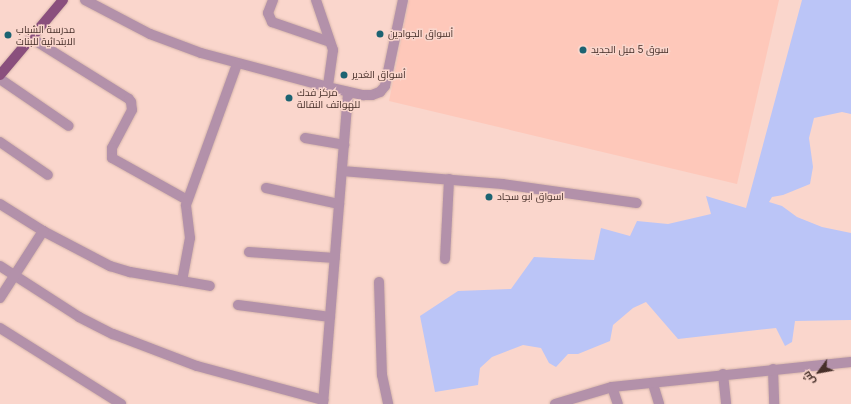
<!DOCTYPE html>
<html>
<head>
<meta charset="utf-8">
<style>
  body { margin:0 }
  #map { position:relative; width:851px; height:404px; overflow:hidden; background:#fad6cc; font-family:Helvetica,Cairo,sans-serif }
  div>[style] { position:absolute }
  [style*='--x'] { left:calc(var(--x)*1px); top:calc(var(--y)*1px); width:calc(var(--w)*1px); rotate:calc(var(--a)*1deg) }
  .built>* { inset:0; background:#fec8ba }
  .water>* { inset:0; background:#bbc5f7 }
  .roads { filter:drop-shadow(0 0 1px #d6b5ab) drop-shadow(0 0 1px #d6b5ab) }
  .minor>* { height:10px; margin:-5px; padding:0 5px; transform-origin:5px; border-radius:5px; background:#b391aa }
  .primary>* { height:10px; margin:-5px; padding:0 5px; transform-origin:5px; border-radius:5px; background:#8a4f7d }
  .dots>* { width:11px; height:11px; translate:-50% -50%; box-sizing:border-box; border:2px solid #fad6cc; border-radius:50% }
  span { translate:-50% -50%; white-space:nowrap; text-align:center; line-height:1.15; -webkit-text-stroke:3px #fad6cc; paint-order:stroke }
  .poi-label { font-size:10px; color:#462f29 }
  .left { translate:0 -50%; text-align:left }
  .north { position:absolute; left:799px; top:352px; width:40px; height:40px; -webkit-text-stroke:3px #fad6cc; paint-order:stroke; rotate:238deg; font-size:11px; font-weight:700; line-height:16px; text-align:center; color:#462f29 }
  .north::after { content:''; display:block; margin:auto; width:14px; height:18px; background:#462f29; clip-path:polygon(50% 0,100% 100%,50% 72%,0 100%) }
</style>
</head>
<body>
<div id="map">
  <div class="built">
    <i style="clip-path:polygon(409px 0,779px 0,737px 184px,389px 101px)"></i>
  </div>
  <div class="water">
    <i style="clip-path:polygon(802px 0,851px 0,851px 114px,842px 112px,814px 118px,809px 138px,813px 167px,810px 184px,783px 195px,772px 197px,769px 202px,782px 206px,797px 217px,822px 227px,851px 233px,851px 320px,795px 321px,792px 342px,785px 346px,776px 328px,678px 339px,646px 302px,633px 308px,613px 325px,610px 341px,578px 354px,568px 354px,556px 367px,549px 363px,541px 348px,523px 345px,492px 357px,480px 368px,478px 385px,435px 392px,420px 316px,458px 291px,511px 289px,534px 257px,594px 260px,601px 228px,630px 236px,637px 221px,668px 224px,711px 214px,706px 196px,746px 208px)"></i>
  </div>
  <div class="roads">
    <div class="minor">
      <i style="--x:85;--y:0;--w:73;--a:27.6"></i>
      <i style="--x:150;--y:34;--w:54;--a:20.4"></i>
      <i style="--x:201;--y:53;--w:131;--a:15"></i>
      <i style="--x:328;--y:87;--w:37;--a:13"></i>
      <i style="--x:364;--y:95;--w:8;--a:0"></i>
      <i style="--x:372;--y:95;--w:9;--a:-21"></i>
      <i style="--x:380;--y:92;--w:8;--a:-50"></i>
      <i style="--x:385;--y:86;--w:88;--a:-78.2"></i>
      <i style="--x:273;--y:0;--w:14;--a:111"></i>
      <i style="--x:268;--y:13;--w:10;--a:66"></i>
      <i style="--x:272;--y:22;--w:61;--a:19"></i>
      <i style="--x:316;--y:0;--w:53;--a:71.2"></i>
      <i style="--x:333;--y:50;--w:37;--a:98"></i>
      <i style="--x:31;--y:38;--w:115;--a:31.9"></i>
      <i style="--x:129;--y:99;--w:4;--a:56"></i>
      <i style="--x:131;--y:102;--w:8;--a:83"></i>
      <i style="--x:132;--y:110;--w:43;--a:117.8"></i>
      <i style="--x:112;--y:148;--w:10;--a:90"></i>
      <i style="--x:112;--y:158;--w:86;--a:29.2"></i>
      <i style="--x:0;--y:79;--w:83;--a:34.3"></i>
      <i style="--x:305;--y:138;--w:40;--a:10"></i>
      <i style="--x:0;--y:142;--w:58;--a:34.5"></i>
      <i style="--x:342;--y:171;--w:161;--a:4.6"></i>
      <i style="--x:502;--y:184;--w:136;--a:8"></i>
      <i style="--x:266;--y:188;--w:75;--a:12.4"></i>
      <i style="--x:0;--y:204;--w:51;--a:32.1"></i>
      <i style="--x:43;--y:231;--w:76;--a:27.6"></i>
      <i style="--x:110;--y:266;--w:21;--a:17"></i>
      <i style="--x:130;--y:272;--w:81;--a:9.9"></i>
      <i style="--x:249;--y:252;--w:86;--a:4"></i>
      <i style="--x:445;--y:259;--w:80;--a:-87.1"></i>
      <i style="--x:0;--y:266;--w:94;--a:32.8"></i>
      <i style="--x:79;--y:317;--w:38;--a:27"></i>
      <i style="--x:113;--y:334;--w:90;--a:20.9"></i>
      <i style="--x:197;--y:366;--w:131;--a:15.1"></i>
      <i style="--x:182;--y:281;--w:44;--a:-79.5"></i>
      <i style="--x:190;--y:238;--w:33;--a:-97"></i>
      <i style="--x:186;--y:205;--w:150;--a:-70.1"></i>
      <i style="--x:379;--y:282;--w:93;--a:88.2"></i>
      <i style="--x:382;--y:375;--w:30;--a:78"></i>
      <i style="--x:0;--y:298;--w:80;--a:-57.3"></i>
      <i style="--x:238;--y:305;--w:93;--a:7.4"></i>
      <i style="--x:0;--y:328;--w:143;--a:32.1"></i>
      <i style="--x:773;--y:369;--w:35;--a:88"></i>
      <i style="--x:723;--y:374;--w:30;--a:84"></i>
      <i style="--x:653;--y:384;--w:21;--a:73"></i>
      <i style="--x:612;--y:387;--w:18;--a:71"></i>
      <i style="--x:323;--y:404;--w:313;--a:-85.4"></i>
      <i style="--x:555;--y:404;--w:59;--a:-16.6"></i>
      <i style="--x:612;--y:387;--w:240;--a:-6"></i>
    </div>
    <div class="primary">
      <i style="--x:0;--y:75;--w:98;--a:-50"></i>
    </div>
  </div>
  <div class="dots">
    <i style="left:380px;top:34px;background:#1c6372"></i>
    <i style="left:8px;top:35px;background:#1c6372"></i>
    <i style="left:583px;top:50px;background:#1c6372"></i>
    <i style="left:344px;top:75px;background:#1c6372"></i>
    <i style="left:289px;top:98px;background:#1c6372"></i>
    <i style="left:489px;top:197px;background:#1c6372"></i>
  </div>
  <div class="poi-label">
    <span class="left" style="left:16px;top:35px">مدرسة الشباب<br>الابتدائية للبنات</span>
    <span class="left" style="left:388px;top:34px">أسواق الجوادين</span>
    <span class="left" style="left:591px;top:50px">سوق 5 ميل الجديد</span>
    <span class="left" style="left:352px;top:75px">أسواق الغدير</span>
    <span class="left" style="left:297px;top:98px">مركز فدك<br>للهواتف النقالة</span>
    <span class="left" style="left:497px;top:197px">اسواق ابو سجاد</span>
  </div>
  <div class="north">ش</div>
</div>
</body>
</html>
